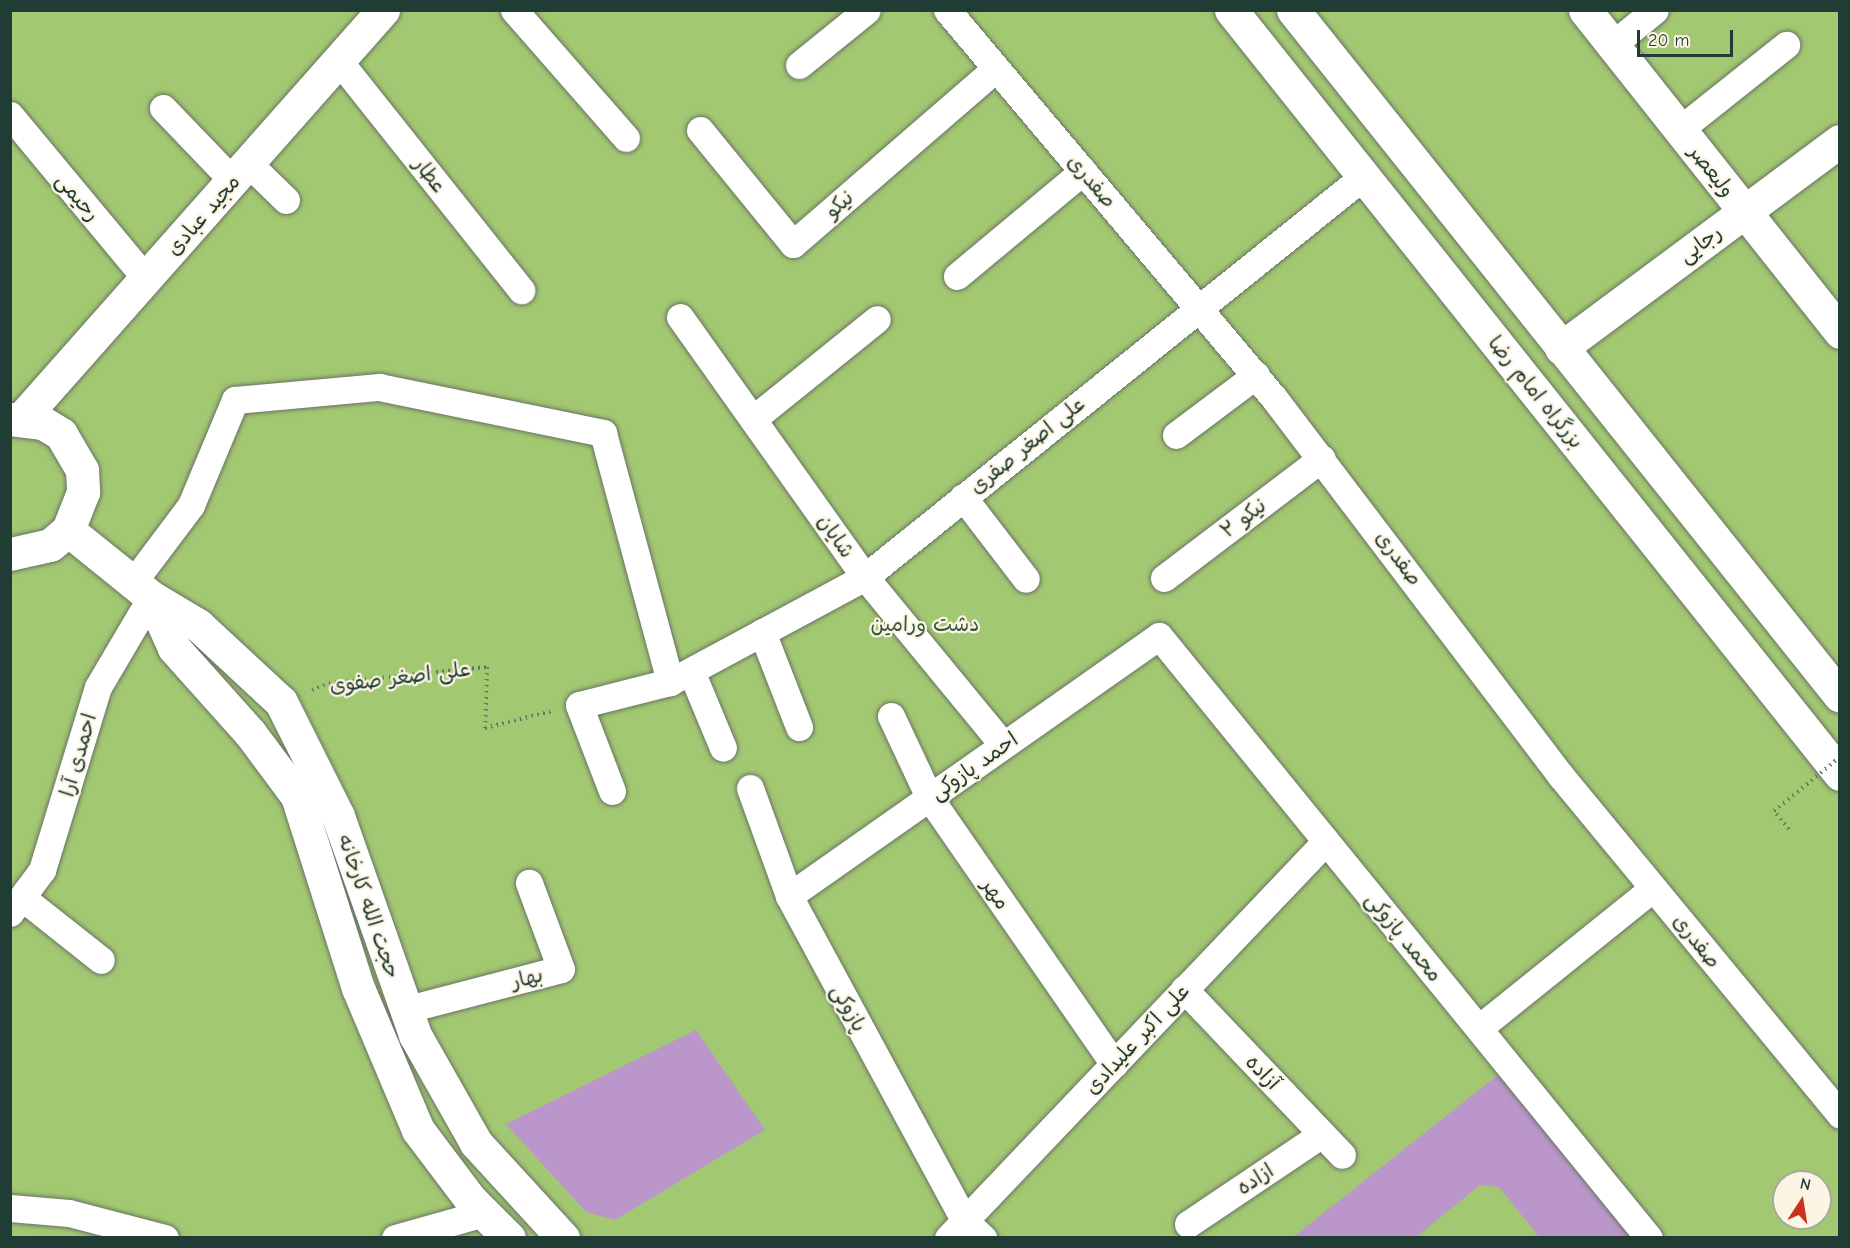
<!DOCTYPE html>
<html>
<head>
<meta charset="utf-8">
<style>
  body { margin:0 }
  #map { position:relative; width:1850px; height:1248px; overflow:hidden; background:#f2dbbc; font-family:"Comic Neue","Playpen Sans Arabic",sans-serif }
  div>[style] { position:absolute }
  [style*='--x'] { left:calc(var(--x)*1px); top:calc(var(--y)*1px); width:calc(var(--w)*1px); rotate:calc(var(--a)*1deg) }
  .green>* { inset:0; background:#a3c872 }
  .building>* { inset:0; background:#ba96ca }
  .path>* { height:4px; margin-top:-2px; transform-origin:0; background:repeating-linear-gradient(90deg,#697464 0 1.5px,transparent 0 6px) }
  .roads { filter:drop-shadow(0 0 2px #697464) drop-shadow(0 0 2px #697464) }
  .street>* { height:27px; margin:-13.5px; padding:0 13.5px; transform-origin:13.5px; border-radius:13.5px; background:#fff }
  .secondary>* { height:33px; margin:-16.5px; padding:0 16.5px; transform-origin:16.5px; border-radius:16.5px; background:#fff }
  .highway>* { height:33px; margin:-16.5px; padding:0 16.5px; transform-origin:16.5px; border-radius:16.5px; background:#fff }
  .path-bridge>* { height:4px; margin-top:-2px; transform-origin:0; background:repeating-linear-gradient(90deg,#697464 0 1.5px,transparent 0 6px) }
  span { translate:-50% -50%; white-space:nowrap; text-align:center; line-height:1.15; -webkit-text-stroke:4.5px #fcf5e5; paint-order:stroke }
  .street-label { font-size:21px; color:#1f3d34 }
  .park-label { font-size:21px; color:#395940 }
  .frame { position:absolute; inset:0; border:12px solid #1f3d34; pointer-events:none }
  .north { position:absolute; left:1772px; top:1170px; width:60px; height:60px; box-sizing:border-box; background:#fcf5e5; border:2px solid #a4ab9e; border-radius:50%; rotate:12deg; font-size:16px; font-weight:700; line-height:24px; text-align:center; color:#1f3d34 }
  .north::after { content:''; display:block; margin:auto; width:21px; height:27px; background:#c8321e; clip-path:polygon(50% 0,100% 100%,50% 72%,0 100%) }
  .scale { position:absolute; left:1637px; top:30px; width:96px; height:27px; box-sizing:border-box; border:3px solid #1f3d34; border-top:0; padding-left:8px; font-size:18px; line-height:21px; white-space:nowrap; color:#1f3d34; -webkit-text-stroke:4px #fcf5e5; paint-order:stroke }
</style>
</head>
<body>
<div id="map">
  <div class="green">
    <i style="clip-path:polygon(evenodd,11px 11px,1839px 11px,1839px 1237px,11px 1237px,11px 11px,1784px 1182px,1820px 1182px,1820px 1218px,1784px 1218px,1784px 1182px)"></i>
  </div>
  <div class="building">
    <i style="clip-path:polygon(696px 1030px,765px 1130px,615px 1220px,586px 1212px,506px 1124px)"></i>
    <i style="clip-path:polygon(1504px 1070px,1637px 1238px,1540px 1238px,1499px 1187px,1480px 1185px,1415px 1238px,1292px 1238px)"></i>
  </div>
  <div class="path">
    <i style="--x:312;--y:690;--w:18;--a:-22"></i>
    <i style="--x:329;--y:683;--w:159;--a:-5.8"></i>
    <i style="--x:487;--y:667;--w:61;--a:91.9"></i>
    <i style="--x:485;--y:728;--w:69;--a:-14.2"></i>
  </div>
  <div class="roads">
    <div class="street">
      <i style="--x:514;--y:10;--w:170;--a:48.8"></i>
      <i style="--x:947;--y:10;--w:507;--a:49.88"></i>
      <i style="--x:1274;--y:398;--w:475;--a:52.8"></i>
      <i style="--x:1561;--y:776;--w:439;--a:50.5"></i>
      <i style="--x:1612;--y:45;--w:55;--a:-39.1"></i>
      <i style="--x:339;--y:61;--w:293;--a:51.5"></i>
      <i style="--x:799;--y:65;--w:87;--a:-39"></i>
      <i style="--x:163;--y:108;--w:101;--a:46.2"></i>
      <i style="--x:10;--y:115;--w:213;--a:50.3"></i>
      <i style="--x:700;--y:130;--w:147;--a:50.8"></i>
      <i style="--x:793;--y:244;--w:267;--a:-40.9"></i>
      <i style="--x:1679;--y:130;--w:137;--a:-38.5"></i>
      <i style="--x:248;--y:163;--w:53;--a:44.2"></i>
      <i style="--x:957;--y:276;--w:164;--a:-39.8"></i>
      <i style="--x:680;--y:317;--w:319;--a:54.6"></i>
      <i style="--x:865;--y:577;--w:217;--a:50.6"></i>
      <i style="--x:753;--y:419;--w:159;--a:-38.9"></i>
      <i style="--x:1176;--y:435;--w:100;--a:-36.9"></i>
      <i style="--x:963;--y:497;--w:103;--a:52.5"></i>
      <i style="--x:1164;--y:578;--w:198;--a:-37.2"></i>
      <i style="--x:134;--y:581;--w:95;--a:-53.1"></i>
      <i style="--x:191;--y:505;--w:114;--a:-67.3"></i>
      <i style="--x:235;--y:400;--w:145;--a:-5.2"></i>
      <i style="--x:379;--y:387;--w:229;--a:11.6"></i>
      <i style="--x:603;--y:433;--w:258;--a:74.9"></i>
      <i style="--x:762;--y:632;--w:102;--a:68.7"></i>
      <i style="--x:691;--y:671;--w:83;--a:67.4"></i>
      <i style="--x:891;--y:716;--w:89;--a:64.9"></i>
      <i style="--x:929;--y:797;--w:325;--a:55.3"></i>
      <i style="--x:750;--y:788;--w:115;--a:70.1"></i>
      <i style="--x:789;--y:896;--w:370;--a:61.6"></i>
      <i style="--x:965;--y:1221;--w:25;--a:43"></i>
      <i style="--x:612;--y:791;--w:92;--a:-111"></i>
      <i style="--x:579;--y:705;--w:94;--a:-14.2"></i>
      <i style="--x:670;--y:682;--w:221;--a:-28.3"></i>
      <i style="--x:865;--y:577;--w:640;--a:-38.79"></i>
      <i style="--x:789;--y:896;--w:452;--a:-35.1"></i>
      <i style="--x:1159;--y:636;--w:776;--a:50.86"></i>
      <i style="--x:24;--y:899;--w:98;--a:38.4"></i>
      <i style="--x:10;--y:913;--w:54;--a:-53.3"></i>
      <i style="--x:42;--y:870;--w:191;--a:-73"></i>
      <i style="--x:98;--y:687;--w:104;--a:-59.5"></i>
      <i style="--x:1184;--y:989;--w:229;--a:46.4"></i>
      <i style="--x:404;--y:1010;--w:162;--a:-14.6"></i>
      <i style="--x:561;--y:969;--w:92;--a:-110.4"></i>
      <i style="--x:1479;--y:1028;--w:223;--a:-38.8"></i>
      <i style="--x:10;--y:1208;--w:59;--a:4.8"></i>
      <i style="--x:69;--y:1213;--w:99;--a:14.6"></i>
      <i style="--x:1188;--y:1224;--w:161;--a:-33.9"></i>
      <i style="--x:395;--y:1238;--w:92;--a:-15.7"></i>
      <i style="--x:948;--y:1238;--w:548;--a:-46.4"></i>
    </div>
    <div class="secondary">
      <i style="--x:1585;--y:10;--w:411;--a:51.6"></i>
      <i style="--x:1561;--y:348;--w:347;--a:-36.6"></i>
      <i style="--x:22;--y:418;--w:545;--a:-48.5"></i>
      <i style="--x:10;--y:419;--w:33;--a:7"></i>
      <i style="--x:43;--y:423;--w:21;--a:31"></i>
      <i style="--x:61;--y:434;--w:42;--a:59.7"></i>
      <i style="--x:82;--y:470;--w:22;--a:87"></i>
      <i style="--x:83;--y:492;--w:41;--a:111.5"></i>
      <i style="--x:68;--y:530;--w:23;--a:140"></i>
      <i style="--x:50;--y:545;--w:41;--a:167.3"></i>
      <i style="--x:68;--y:530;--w:107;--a:38.9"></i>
      <i style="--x:151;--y:597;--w:55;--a:30.8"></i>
      <i style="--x:198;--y:625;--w:113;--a:42.9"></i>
      <i style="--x:281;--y:702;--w:127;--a:63.4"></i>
      <i style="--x:338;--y:816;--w:232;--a:70.6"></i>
      <i style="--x:415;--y:1035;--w:124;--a:60.5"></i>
      <i style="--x:476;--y:1143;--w:129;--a:47.5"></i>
      <i style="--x:151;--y:597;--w:56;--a:65.7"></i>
      <i style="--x:174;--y:648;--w:114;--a:48.2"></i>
      <i style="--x:250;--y:733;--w:79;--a:53.3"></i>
      <i style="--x:297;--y:796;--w:201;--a:72.4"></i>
      <i style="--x:358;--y:988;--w:154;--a:67.1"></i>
      <i style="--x:418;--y:1130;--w:86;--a:53"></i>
      <i style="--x:470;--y:1199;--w:55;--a:45"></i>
    </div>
    <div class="highway">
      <i style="--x:1231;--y:10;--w:977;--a:51.44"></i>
      <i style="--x:1293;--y:10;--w:877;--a:51.43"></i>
    </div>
  </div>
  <div class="path-bridge">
    <i style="--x:1789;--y:829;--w:23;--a:-130"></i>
    <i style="--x:1774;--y:811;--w:85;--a:-39.3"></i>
  </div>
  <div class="street-label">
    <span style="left:1712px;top:171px;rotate:52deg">ولیعصر</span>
    <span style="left:430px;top:175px;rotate:51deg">عطار</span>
    <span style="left:1092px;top:181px;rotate:49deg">صفدری</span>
    <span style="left:78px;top:197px;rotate:50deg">رحیمی</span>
    <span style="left:839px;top:204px;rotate:-41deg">نیکو</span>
    <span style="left:203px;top:215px;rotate:-49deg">مجید عبادی</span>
    <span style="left:1700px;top:244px;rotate:-37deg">رجایی</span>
    <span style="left:1536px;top:392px;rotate:51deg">بزرگراه امام رضا</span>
    <span style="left:1027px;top:445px;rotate:-39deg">علی اصغر صفری</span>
    <span style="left:1243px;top:518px;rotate:-37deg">نیکو ۲</span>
    <span style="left:836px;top:536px;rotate:55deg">شایان</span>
    <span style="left:1399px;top:558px;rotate:53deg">صفدری</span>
    <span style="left:400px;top:677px;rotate:-7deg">علی اصغر صفوی</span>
    <span style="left:78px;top:755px;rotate:-74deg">احمدی آرا</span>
    <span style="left:974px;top:766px;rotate:-35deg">احمد پازوکی</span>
    <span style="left:996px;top:894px;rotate:55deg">مهر</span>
    <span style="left:369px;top:906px;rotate:71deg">حجت الله کارخانه</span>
    <span style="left:1404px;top:937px;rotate:51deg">محمد پازوکی</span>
    <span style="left:1697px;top:941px;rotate:51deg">صفدری</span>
    <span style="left:527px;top:978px;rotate:-15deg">بهار</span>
    <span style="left:849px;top:1008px;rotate:61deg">پازوکی</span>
    <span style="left:1137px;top:1039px;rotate:-47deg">علی اکبر علیدادی</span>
    <span style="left:1263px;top:1072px;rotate:46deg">آزاده</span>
    <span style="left:1255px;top:1179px;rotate:-33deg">ازاده</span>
  </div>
  <div class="park-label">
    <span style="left:925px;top:624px">دشت ورامین</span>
  </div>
  <div class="frame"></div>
  <div class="north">N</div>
  <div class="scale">20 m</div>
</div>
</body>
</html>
